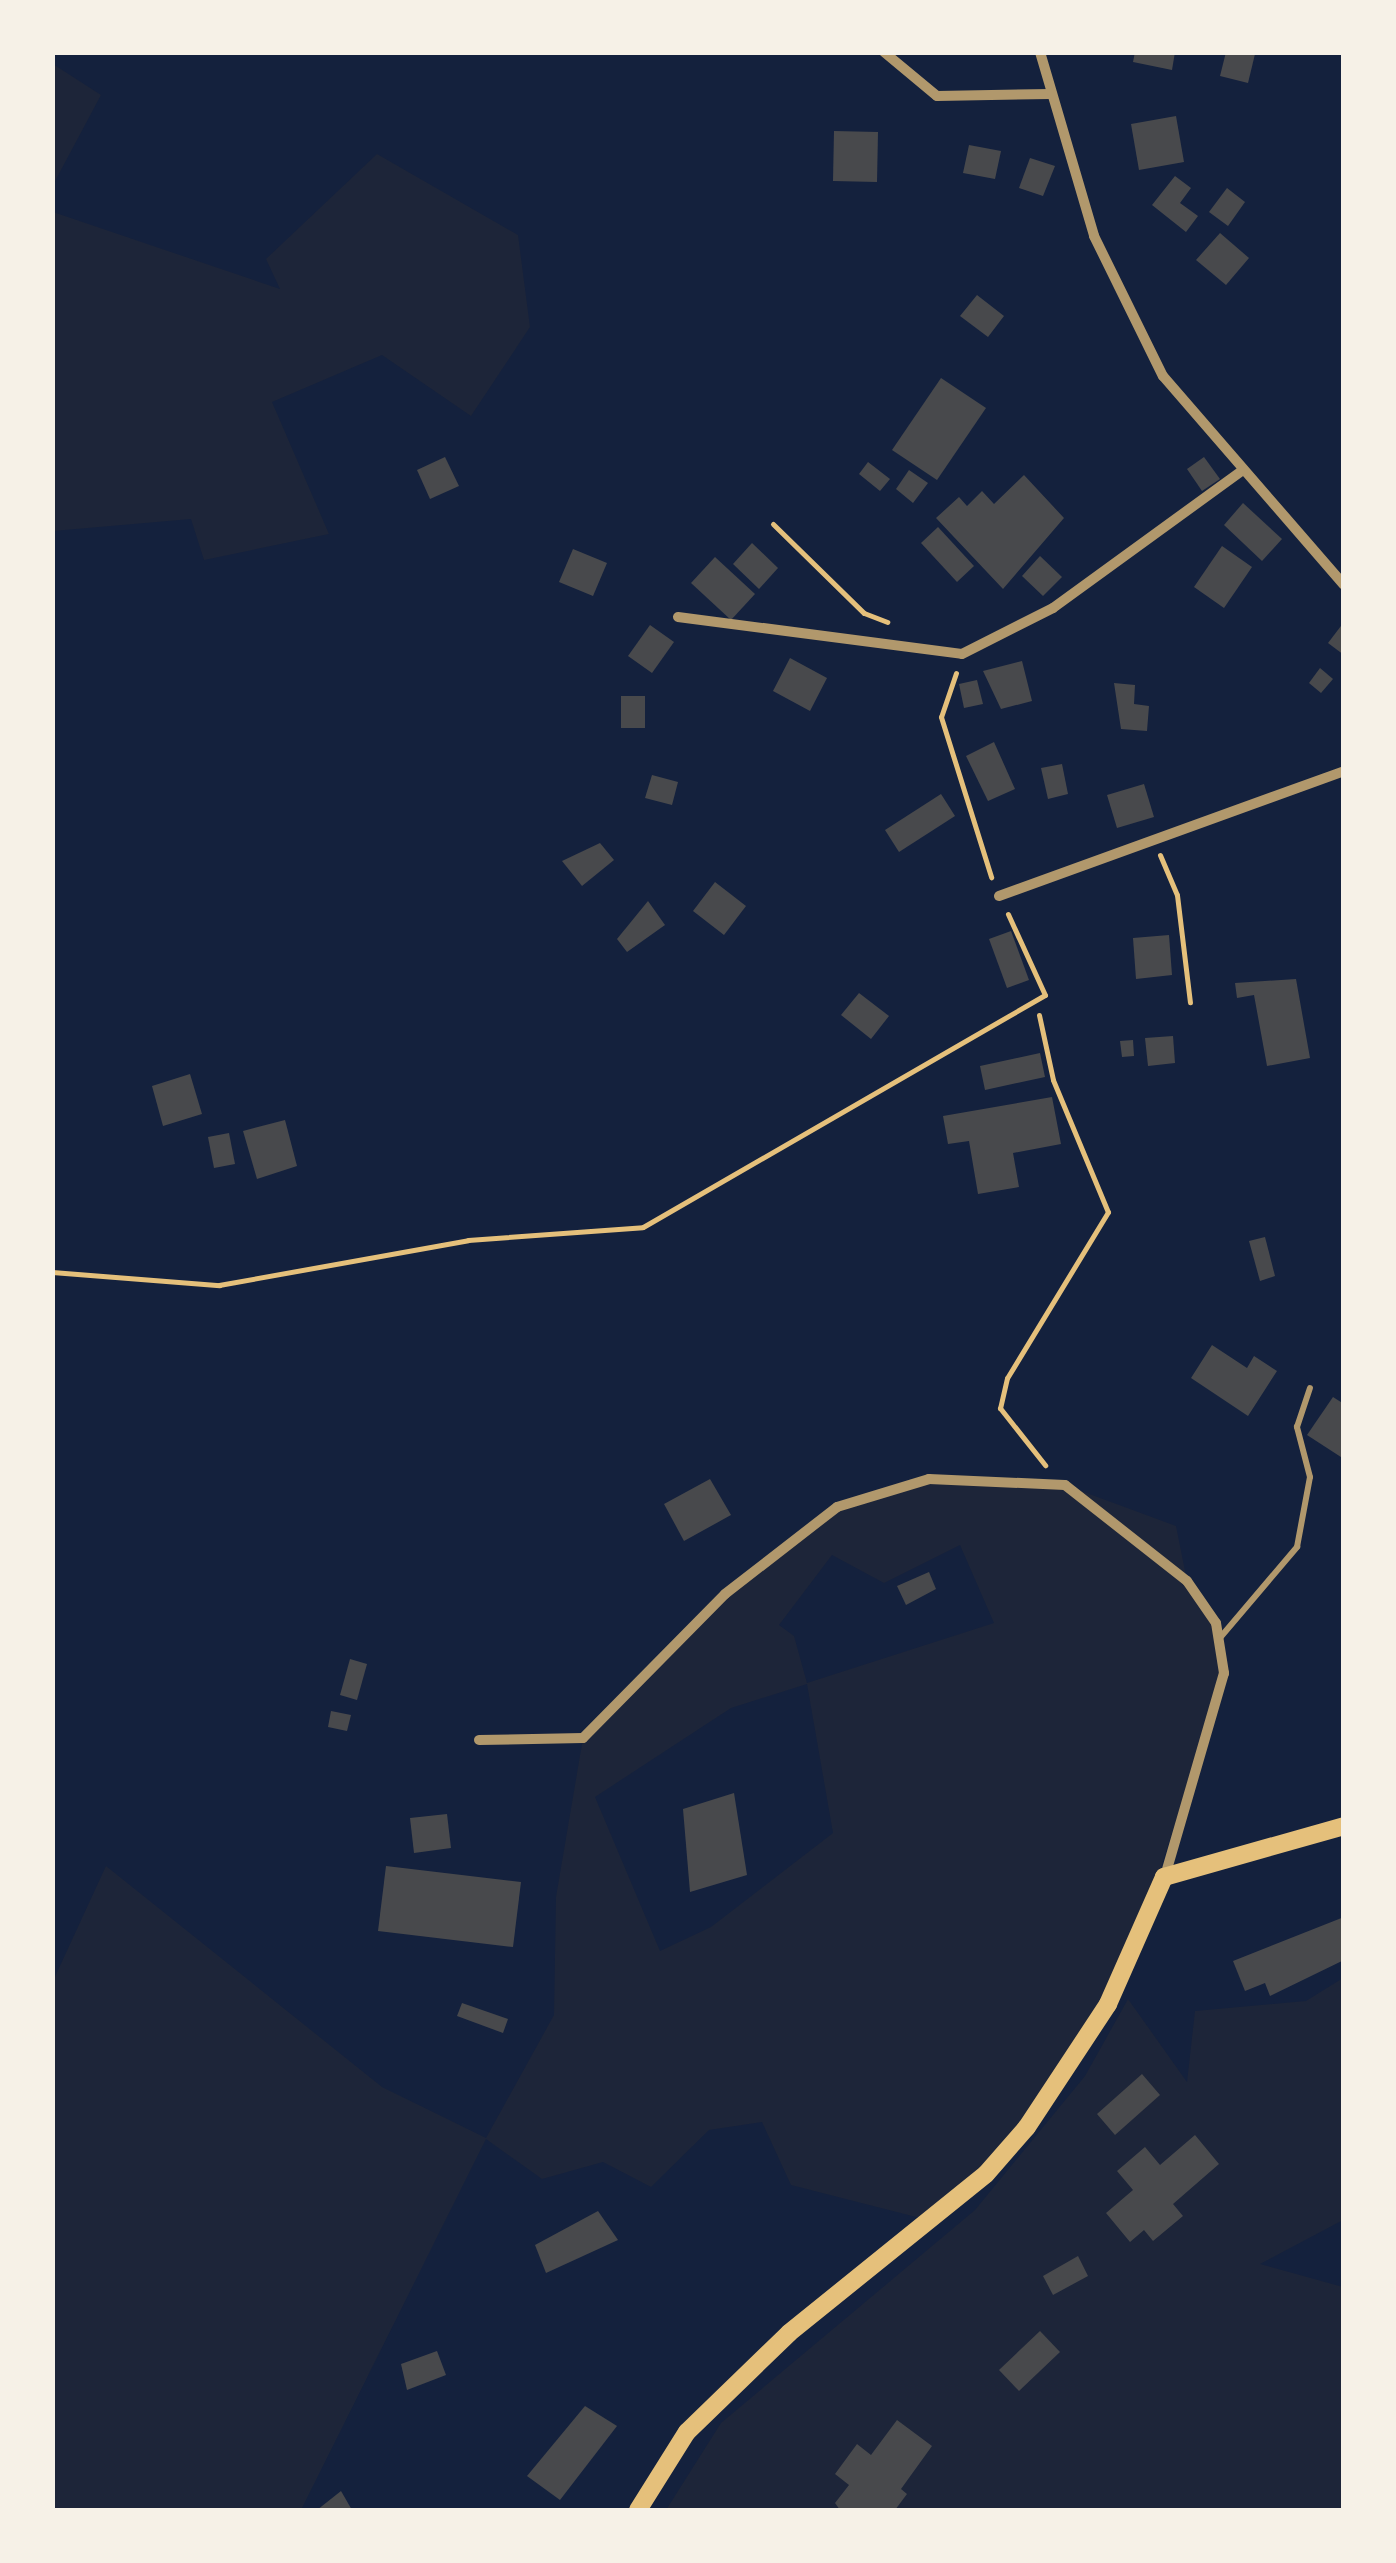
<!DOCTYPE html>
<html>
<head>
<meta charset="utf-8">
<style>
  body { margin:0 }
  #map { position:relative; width:1396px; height:2563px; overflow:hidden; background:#14213d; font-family:Ubuntu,sans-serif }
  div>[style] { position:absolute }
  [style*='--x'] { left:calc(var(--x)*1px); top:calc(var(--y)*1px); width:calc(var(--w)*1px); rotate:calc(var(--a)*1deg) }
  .green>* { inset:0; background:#1d2539 }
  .building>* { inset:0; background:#48494c }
  .path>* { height:5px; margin:-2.5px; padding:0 2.5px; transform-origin:2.5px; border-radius:2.5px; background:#e5c07b }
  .service>* { height:6px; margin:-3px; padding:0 3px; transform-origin:3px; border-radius:3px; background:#b1986c }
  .minor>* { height:10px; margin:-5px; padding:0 5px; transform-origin:5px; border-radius:5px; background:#b1986c }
  .secondary>* { height:18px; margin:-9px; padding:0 9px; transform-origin:9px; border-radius:9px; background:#e5c07b }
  span { translate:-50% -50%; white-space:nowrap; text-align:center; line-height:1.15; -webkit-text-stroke:8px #f6f1e7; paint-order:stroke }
  .frame { position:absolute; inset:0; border:55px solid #f6f1e7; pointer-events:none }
</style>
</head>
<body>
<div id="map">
  <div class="green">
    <i style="clip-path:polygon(53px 64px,101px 95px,53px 185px)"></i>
    <i style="clip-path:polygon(377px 154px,518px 235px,530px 327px,471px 416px,382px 355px,272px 402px,329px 534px,204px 560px,191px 519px,53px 531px,53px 212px,280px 289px,266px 259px)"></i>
    <i style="clip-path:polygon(evenodd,929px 1479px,1065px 1485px,1176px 1526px,1187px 1581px,1216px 1623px,1224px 1673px,1136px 1944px,1027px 2127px,928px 2220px,791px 2185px,762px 2122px,709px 2130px,651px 2187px,603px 2162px,542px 2179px,486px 2139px,301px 2510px,53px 2510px,53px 1981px,106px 1866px,382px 2087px,486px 2138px,554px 2015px,556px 1897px,583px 1738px,725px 1594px,837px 1507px,929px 1479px,960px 1545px,994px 1623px,807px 1683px,794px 1636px,779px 1625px,832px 1555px,884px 1583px,960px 1545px,929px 1479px,807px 1684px,833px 1833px,711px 1927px,660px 1951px,595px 1797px,731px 1708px,807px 1684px)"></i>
    <i style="clip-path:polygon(1343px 1978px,1343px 2220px,1260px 2264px,1343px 2287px,1343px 2510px,666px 2510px,721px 2423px,975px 2210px,1085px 2076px,1128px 1999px,1187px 2082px,1195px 2011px,1306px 2001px)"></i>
  </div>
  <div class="building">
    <i style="clip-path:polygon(1135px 52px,1175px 52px,1172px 70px,1133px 62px)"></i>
    <i style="clip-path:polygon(1226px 52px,1255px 54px,1248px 83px,1220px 76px)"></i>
    <i style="clip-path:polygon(1176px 116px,1184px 162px,1139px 170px,1131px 124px)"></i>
    <i style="clip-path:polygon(834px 131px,878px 132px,877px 182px,833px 181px)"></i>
    <i style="clip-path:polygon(969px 145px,1001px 151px,995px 179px,963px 173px)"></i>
    <i style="clip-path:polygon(1030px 158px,1055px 166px,1043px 196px,1019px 188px)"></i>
    <i style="clip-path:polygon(1175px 176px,1191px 188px,1180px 203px,1198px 216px,1186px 232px,1152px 205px)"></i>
    <i style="clip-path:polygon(1227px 188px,1245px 202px,1228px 226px,1209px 212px)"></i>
    <i style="clip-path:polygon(1220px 233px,1249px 258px,1226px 285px,1196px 260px)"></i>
    <i style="clip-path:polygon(977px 295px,1004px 316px,988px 337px,960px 316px)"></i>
    <i style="clip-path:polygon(941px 378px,986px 408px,937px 480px,892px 450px)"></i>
    <i style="clip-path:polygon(445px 457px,459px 486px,430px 499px,417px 470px)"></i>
    <i style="clip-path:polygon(1204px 457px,1220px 479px,1202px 491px,1187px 469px)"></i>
    <i style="clip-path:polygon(868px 462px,890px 479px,880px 491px,859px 474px)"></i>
    <i style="clip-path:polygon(909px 470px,928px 483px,913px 503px,896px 489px)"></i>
    <i style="clip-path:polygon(1024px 475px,1064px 518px,1003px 589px,936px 518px,959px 497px,967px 506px,982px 491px,994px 504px)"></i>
    <i style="clip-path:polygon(1243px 503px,1282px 539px,1262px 561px,1224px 525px)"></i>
    <i style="clip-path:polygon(938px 527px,974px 566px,957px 582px,921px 543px)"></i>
    <i style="clip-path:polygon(752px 543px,778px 568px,759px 589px,733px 564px)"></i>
    <i style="clip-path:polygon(1222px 546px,1252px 567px,1224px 608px,1194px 587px)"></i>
    <i style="clip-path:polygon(573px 549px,607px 563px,593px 596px,559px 582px)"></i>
    <i style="clip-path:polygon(1040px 556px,1062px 577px,1043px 596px,1022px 576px)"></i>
    <i style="clip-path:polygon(715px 557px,755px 594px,731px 620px,691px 583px)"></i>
    <i style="clip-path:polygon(1344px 622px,1344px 655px,1328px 643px)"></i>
    <i style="clip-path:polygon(650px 625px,674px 642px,652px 673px,628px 656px)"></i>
    <i style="clip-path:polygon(790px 658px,827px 678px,810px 711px,773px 691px)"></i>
    <i style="clip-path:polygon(1022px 661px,1032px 701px,1001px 709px,983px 671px)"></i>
    <i style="clip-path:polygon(1320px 668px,1333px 679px,1321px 693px,1309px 683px)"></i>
    <i style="clip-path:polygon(977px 680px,983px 704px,964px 708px,959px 684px)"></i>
    <i style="clip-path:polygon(1114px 683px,1135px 685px,1134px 704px,1149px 706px,1147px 731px,1121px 729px)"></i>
    <i style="clip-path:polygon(621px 696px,645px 696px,645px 728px,621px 728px)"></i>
    <i style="clip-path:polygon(994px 742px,1015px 789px,988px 801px,966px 756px)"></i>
    <i style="clip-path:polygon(1062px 764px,1068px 794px,1048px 799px,1041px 768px)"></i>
    <i style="clip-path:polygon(652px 775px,678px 782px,672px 805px,645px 798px)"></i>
    <i style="clip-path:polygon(1144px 784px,1154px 817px,1117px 828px,1107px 795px)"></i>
    <i style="clip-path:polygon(941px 794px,955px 816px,899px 852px,885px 830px)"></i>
    <i style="clip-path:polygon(600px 843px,614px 860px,582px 886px,562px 861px)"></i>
    <i style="clip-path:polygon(715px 882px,746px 906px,724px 935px,693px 911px)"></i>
    <i style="clip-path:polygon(648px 901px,665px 925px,627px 952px,617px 939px)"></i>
    <i style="clip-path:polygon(1011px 931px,1029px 980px,1007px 988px,989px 939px)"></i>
    <i style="clip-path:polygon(1169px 935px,1172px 975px,1136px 979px,1133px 938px)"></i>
    <i style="clip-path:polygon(1296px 979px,1310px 1058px,1267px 1066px,1254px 995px,1237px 998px,1235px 983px)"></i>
    <i style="clip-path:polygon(859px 993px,889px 1016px,871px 1039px,841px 1015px)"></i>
    <i style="clip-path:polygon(1173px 1036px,1175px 1063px,1148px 1066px,1145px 1038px)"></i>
    <i style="clip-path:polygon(1133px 1040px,1134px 1056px,1122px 1057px,1120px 1041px)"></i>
    <i style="clip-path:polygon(1040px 1053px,1045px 1077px,985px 1090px,980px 1066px)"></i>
    <i style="clip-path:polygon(190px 1074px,202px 1114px,163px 1126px,152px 1086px)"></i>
    <i style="clip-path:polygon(1052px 1097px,1061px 1144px,1013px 1153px,1019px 1187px,978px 1194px,969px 1141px,948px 1144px,943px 1116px)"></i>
    <i style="clip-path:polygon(285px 1120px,297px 1166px,257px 1179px,243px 1131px)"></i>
    <i style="clip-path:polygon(229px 1133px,235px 1164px,214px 1168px,208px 1137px)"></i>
    <i style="clip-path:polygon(1265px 1237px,1275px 1276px,1260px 1281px,1249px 1241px)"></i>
    <i style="clip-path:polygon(1212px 1345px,1247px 1368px,1254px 1356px,1277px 1371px,1248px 1416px,1191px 1378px)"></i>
    <i style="clip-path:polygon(1333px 1397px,1344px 1404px,1344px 1459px,1307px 1435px)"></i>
    <i style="clip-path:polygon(710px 1479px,731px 1515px,684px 1541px,664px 1504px)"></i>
    <i style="clip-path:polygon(929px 1572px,936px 1589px,906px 1605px,897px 1586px)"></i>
    <i style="clip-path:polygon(350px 1659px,367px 1664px,357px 1700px,340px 1695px)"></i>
    <i style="clip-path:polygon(331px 1711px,351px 1715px,347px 1731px,328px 1727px)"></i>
    <i style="clip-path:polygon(734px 1793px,747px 1875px,690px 1892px,683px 1809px)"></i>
    <i style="clip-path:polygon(447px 1814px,451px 1848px,414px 1853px,410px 1818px)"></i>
    <i style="clip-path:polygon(386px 1866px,521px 1882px,513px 1947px,378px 1931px)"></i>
    <i style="clip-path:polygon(1344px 1917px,1344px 1960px,1270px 1996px,1265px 1983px,1245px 1991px,1233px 1961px)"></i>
    <i style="clip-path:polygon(462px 2003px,508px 2019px,503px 2033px,457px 2016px)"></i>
    <i style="clip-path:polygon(1142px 2074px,1160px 2095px,1115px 2135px,1097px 2114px)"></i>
    <i style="clip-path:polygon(1195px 2135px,1219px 2164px,1173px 2204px,1183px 2216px,1153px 2241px,1144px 2230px,1130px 2242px,1106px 2213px,1133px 2190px,1117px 2171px,1145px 2147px,1160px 2165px)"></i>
    <i style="clip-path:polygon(598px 2211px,618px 2240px,546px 2273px,535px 2245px)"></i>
    <i style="clip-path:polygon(1078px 2256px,1088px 2276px,1053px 2295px,1043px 2276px)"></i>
    <i style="clip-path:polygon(1040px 2331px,1060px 2352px,1019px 2391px,999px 2370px)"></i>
    <i style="clip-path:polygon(437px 2351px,446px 2375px,407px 2390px,401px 2364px)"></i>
    <i style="clip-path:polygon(585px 2406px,617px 2426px,560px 2500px,527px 2476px)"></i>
    <i style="clip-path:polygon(897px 2420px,932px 2446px,901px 2489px,907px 2494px,895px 2510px,840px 2510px,835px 2503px,849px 2485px,835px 2474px,857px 2444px,871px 2455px)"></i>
    <i style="clip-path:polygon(341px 2491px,352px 2510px,317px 2510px)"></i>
  </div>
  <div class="path">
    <i style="--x:773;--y:524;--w:127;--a:44.4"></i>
    <i style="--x:864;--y:613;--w:25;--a:21"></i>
    <i style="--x:956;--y:673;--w:46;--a:108.8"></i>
    <i style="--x:941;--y:717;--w:168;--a:72.6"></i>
    <i style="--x:1160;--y:855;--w:43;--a:67"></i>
    <i style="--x:1177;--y:895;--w:108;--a:83.1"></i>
    <i style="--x:1039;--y:1015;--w:66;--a:77.8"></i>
    <i style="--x:1053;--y:1080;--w:143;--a:67.4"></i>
    <i style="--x:1108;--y:1212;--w:194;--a:121.3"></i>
    <i style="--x:1007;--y:1378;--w:31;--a:103"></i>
    <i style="--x:1000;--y:1408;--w:73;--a:51.7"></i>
    <i style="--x:52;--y:1272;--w:168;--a:4.5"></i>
    <i style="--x:219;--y:1285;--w:253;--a:-10.2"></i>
    <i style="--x:468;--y:1240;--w:175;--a:-4.2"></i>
    <i style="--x:643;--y:1227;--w:464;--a:-30"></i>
    <i style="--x:1045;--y:995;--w:89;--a:-114.6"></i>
  </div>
  <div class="service">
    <i style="--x:1219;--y:1639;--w:121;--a:-49.7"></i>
    <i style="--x:1297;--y:1547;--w:71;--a:-79.5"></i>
    <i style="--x:1310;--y:1477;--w:52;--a:-104.6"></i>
    <i style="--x:1297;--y:1427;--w:41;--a:-71.6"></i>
  </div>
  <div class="minor">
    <i style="--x:884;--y:52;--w:69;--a:39.7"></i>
    <i style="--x:937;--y:96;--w:113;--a:-1"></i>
    <i style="--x:1040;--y:52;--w:192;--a:73.6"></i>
    <i style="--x:1094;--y:236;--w:156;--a:63.8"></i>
    <i style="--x:1163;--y:376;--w:276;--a:49.1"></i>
    <i style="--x:678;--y:617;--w:286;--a:7.4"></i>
    <i style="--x:962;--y:654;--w:102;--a:-26.8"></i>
    <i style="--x:1053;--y:608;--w:231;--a:-36"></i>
    <i style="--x:999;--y:896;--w:367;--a:-19.9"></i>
    <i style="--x:479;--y:1740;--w:104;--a:-1.1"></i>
    <i style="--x:583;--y:1738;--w:202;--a:-45.4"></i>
    <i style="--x:725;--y:1594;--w:142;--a:-37.8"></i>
    <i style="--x:837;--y:1507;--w:96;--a:-16.9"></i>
    <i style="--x:929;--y:1479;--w:136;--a:2.5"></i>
    <i style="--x:1065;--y:1485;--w:155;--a:38.2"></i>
    <i style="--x:1187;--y:1581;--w:51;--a:55.4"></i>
    <i style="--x:1216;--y:1623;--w:51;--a:80.9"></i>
    <i style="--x:1224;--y:1673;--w:211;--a:106.2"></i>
  </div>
  <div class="secondary">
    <i style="--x:638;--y:2510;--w:92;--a:-57.9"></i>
    <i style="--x:687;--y:2432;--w:142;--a:-44.1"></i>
    <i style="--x:789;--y:2333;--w:253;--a:-38.9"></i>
    <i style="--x:986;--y:2174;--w:62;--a:-48.9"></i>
    <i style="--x:1027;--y:2127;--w:147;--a:-56.6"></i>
    <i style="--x:1108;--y:2004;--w:139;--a:-66.2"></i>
    <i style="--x:1164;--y:1877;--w:187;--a:-15.8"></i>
  </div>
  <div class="frame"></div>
</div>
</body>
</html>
